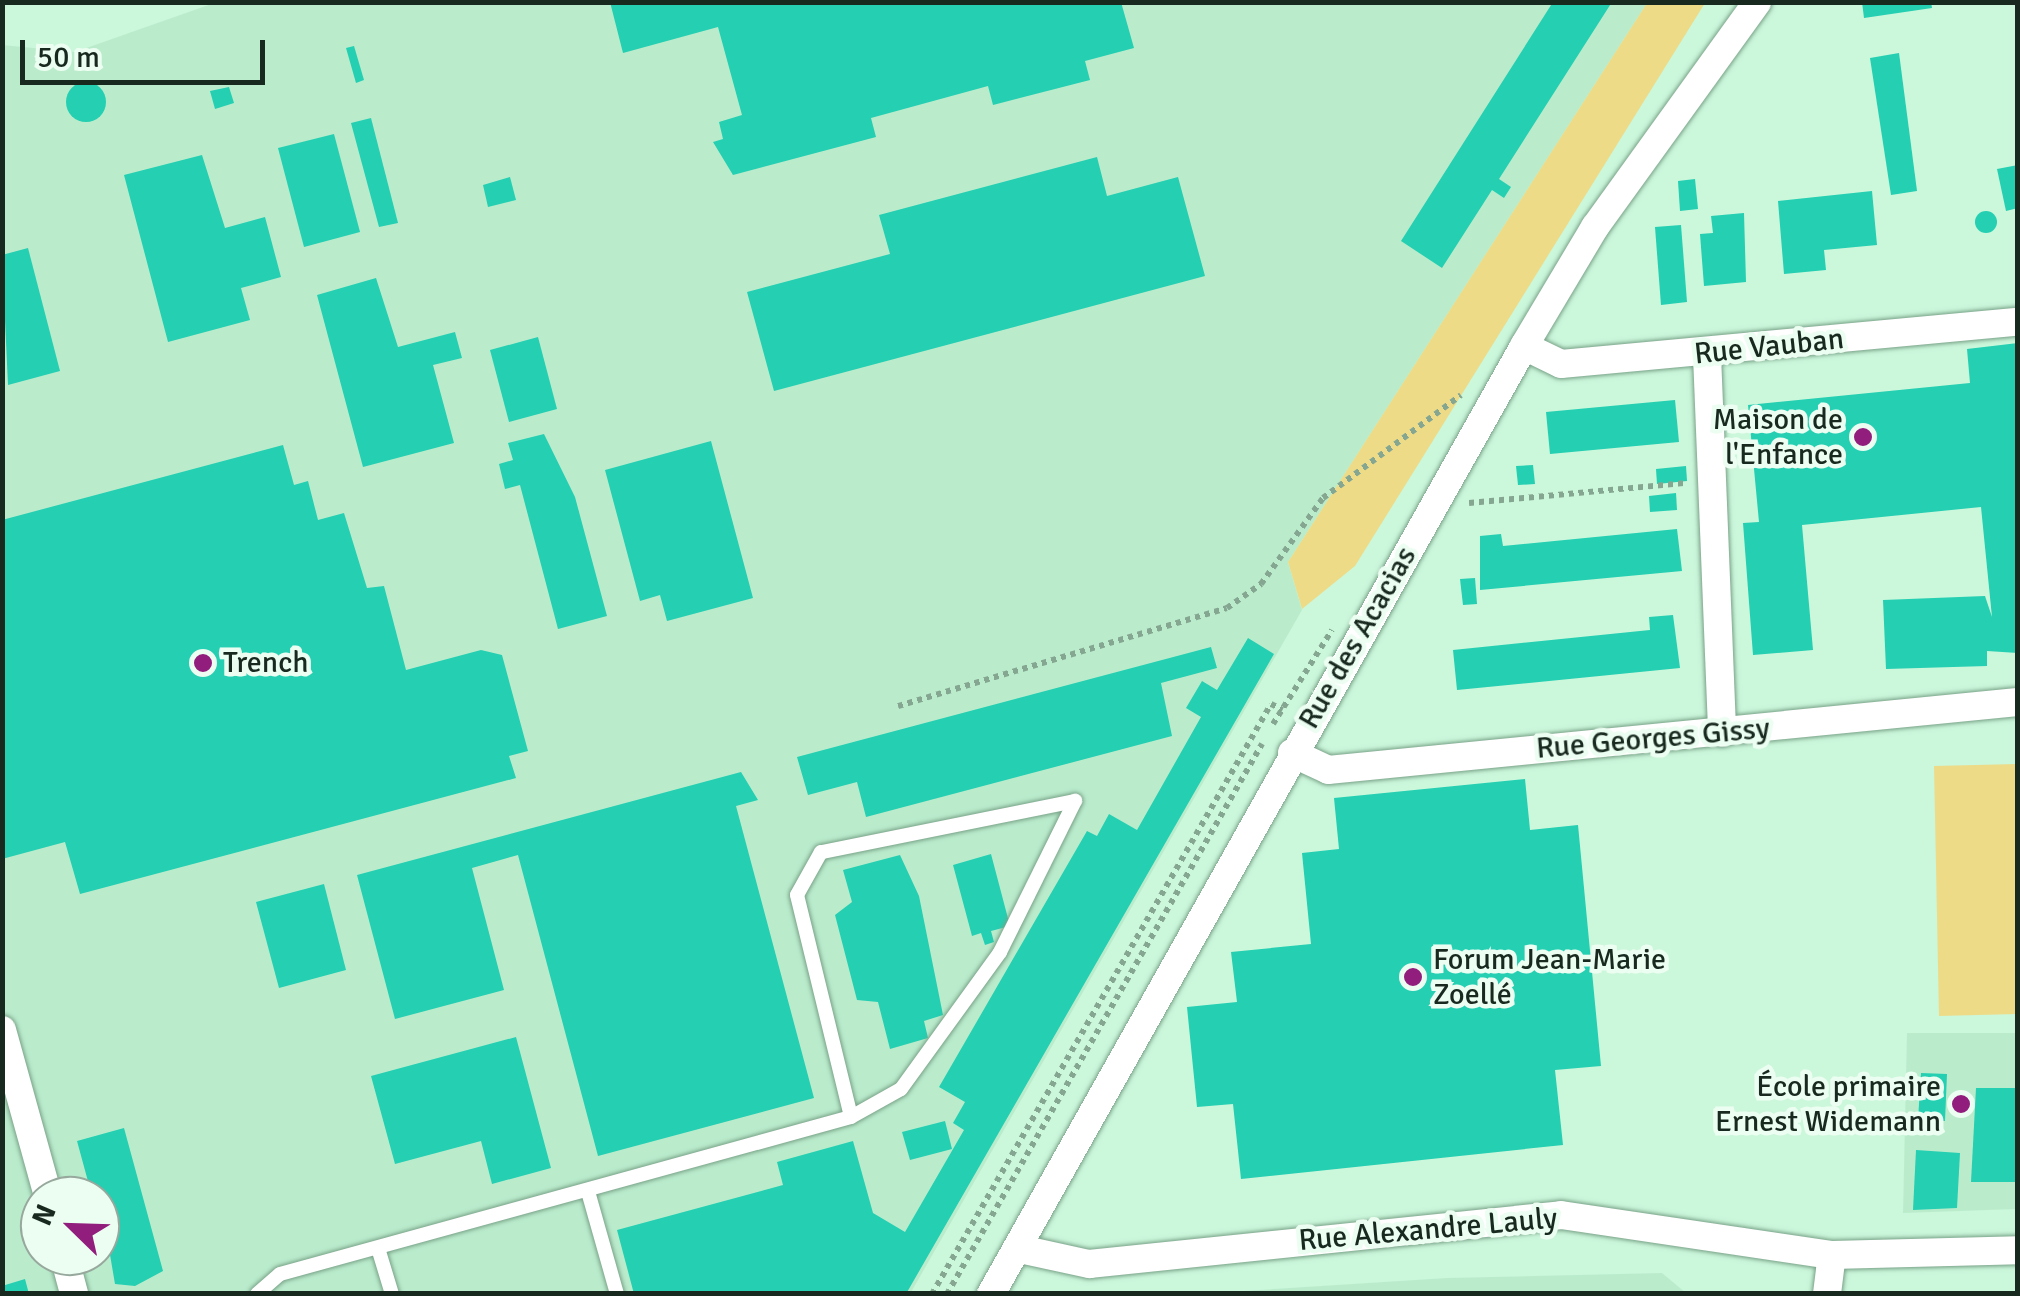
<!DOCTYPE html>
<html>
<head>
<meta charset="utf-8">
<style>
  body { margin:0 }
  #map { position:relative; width:2020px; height:1296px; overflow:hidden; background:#cbf7db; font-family:Signika,sans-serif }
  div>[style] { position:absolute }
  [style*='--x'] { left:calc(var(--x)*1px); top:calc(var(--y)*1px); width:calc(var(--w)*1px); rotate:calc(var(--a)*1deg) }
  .built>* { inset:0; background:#baeccc }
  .green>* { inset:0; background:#eddb88 }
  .building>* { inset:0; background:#24cfb2 }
  .round { border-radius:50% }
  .path>* { height:6px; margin-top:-3px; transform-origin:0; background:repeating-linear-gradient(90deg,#85a792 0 5px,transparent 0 10px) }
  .roads { filter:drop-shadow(0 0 2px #79a288) drop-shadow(0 0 2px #79a288) }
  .lane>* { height:14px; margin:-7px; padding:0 7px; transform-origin:7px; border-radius:7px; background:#fff }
  .street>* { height:28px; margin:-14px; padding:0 14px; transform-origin:14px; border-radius:14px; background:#fff }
  .dots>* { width:28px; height:28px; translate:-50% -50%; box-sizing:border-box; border:5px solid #ecfdf1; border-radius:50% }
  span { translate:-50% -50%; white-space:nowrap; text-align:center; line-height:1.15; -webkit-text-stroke:9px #ecfdf1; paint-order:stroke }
  .street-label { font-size:30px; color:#18291f }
  .poi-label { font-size:30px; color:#18291f }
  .right { translate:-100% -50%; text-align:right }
  .left { translate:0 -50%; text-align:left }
  .frame { position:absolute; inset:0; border:5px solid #18291f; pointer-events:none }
  .north { position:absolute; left:20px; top:1176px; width:100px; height:100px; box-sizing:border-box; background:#ecfdf1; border:2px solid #97a89d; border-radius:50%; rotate:293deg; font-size:28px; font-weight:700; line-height:40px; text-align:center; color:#18291f }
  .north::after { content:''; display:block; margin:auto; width:35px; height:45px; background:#911d7c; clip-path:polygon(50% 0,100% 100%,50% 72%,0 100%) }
  .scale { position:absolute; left:20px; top:40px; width:245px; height:45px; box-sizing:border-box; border:5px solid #18291f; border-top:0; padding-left:12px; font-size:30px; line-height:35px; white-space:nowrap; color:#18291f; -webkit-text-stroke:8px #ecfdf1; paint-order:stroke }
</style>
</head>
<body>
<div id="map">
  <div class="built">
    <i style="clip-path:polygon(evenodd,217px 2px,1647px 3px,1288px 562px,1302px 610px,910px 1294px,3px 1293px,2px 45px,75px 52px,217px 2px,40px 1196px,100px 1196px,100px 1256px,40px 1256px,40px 1196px)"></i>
    <i style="clip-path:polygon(1907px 1033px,2017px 1033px,2017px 1209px,1903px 1213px)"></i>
    <i style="clip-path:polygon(1662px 1273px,1686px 1293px,1212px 1293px,1447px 1278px)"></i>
  </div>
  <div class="green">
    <i style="clip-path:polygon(1647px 3px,1705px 3px,1355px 566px,1302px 609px,1288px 562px)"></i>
    <i style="clip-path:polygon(2017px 764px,2017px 1014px,1939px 1016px,1934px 766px)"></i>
  </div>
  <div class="building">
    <i style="clip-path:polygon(610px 2px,1121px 2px,1134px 48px,1085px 61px,1090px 80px,993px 105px,988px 86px,871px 118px,876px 137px,733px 175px,713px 142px,723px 139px,719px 122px,742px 115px,718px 27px,623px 53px)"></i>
    <i style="clip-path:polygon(1553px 2px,1612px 2px,1499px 179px,1511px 187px,1504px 198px,1492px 190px,1442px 268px,1401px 241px)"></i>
    <i style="clip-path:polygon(1862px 2px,1931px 2px,1932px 8px,1864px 18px)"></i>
    <i style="clip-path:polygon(354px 46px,364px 80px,356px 83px,346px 48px)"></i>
    <i style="clip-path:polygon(1899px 53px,1917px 191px,1891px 195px,1870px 58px)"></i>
    <i class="round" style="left:66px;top:82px;width:40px;height:40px"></i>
    <i style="clip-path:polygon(229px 87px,234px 103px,215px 109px,210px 91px)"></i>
    <i style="clip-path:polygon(371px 118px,398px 223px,379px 227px,351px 123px)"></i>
    <i style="clip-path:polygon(334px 134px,360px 232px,304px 247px,278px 148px)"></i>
    <i style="clip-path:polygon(202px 155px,225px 228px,265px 217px,281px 277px,241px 288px,250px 320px,168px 342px,124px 175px)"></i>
    <i style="clip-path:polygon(1097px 157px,1107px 196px,1178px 177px,1205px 276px,774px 391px,747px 292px,890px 254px,879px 215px)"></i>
    <i style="clip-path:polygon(2018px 165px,2018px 208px,2006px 211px,1997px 169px)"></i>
    <i style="clip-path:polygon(510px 177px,516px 200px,488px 207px,483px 185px)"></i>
    <i style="clip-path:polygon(1695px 179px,1698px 209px,1680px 211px,1678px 181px)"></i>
    <i style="clip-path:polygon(1872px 191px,1877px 245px,1824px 250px,1826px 270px,1784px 274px,1778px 201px)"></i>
    <i class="round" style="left:1975px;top:211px;width:22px;height:22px"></i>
    <i style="clip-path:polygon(1744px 213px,1746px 282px,1704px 286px,1700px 234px,1713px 233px,1711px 216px)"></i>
    <i style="clip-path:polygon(1681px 225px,1687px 302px,1661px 305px,1655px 227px)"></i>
    <i style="clip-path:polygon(28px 248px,60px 371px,8px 385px,2px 255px)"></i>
    <i style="clip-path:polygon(376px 278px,398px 347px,455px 332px,462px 358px,433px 365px,454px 443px,363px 467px,317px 295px)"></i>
    <i style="clip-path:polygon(538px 337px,557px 409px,509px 422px,490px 350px)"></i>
    <i style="clip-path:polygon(2018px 343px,2018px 653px,1987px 651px,1987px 666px,1886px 669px,1883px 600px,1985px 596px,1992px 617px,1981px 507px,1802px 525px,1813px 650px,1753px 655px,1743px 523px,1759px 522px,1748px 405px,1970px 383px,1967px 349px)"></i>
    <i style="clip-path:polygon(1675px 400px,1679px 442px,1550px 454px,1546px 412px)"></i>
    <i style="clip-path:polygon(544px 434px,575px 497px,607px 616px,558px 629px,520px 485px,505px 489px,499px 464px,513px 460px,508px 443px)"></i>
    <i style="clip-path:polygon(711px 441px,753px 598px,667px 621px,660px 595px,640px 601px,605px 470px)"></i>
    <i style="clip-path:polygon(283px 445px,294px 485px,308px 481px,318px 520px,344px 513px,367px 588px,384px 586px,406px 670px,481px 650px,502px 655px,528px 751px,509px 756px,516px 778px,80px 894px,65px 842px,2px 859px,2px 520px)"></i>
    <i style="clip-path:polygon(1533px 465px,1535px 484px,1518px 485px,1516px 466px)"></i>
    <i style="clip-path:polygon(1686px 466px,1687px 481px,1657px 484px,1656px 469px)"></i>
    <i style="clip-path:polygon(1676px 493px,1677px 510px,1650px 512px,1649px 496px)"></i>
    <i style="clip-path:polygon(1677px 529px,1682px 571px,1480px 590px,1480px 536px,1501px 534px,1503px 546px)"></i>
    <i style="clip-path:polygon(1475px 578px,1477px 604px,1463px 605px,1460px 579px)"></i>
    <i style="clip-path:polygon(1673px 615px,1680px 668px,1457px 690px,1453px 650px,1650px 630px,1649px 617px)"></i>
    <i style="clip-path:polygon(1248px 638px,1274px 654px,906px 1294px,634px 1294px,617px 1230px,783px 1185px,777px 1162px,853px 1141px,873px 1213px,905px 1232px,964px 1130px,953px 1123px,965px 1102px,939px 1087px,1087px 831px,1097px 836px,1109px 814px,1137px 830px,1201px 717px,1186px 708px,1202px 681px,1217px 690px)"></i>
    <i style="clip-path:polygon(1211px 647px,1217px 668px,1161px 683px,1172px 736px,866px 817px,857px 782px,808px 795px,797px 757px)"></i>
    <i style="clip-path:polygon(741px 772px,758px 800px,736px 806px,814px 1098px,598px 1156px,518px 855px,472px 868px,504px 990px,395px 1019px,357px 875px)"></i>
    <i style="clip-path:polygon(1525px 779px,1530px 830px,1578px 825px,1601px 1066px,1555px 1070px,1563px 1145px,1241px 1179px,1233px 1104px,1197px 1107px,1187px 1007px,1237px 1002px,1231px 952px,1311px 944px,1302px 853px,1339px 849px,1334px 798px)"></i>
    <i style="clip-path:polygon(991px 854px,1010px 926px,991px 931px,994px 942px,985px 945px,981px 933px,972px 936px,953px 865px)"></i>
    <i style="clip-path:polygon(900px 855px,919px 896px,943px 1015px,924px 1021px,928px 1038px,890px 1049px,878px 1002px,857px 1000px,835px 915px,852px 902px,843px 870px)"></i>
    <i style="clip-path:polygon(324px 884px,346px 970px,279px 988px,256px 902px)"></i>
    <i style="clip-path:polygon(516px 1037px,551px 1168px,492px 1184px,481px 1141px,395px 1164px,371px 1076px)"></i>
    <i style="clip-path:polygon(1921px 1073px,1947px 1074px,1945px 1121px,1918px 1120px)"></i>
    <i style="clip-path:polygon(1976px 1088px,2018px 1088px,2018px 1182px,1971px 1182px)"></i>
    <i style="clip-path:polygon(945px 1121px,952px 1149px,910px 1160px,902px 1132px)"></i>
    <i style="clip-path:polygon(124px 1128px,163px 1271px,135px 1286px,115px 1284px,100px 1196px,92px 1196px,77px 1141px)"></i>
    <i style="clip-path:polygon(1916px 1150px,1960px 1153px,1957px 1208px,1913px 1210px)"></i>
    <i style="clip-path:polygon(25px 1279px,29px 1294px,2px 1294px,2px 1286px)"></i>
  </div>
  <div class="path">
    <i style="--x:1469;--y:503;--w:218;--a:-5.3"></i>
    <i style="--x:898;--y:706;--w:343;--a:-16.6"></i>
    <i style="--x:1227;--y:608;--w:42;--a:-35.2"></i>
    <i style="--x:1261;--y:584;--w:106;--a:-54.2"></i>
    <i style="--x:1323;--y:498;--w:172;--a:-36.7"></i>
    <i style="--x:1273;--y:724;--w:111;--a:-57.9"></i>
    <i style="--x:932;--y:1294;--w:680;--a:-60.12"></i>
    <i style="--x:1271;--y:704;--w:13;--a:27"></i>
    <i style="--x:947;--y:1294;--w:634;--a:-60.2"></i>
  </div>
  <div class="roads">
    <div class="lane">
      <i style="--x:589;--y:1195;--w:103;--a:74.2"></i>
      <i style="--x:378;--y:1248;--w:48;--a:73.1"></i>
      <i style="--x:257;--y:1294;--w:30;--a:-41"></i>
      <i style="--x:280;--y:1274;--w:592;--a:-15.37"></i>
      <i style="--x:851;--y:1117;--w:57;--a:-29.2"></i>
      <i style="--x:901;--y:1089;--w:169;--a:-54.1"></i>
      <i style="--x:1000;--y:952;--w:169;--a:-63.6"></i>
      <i style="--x:1075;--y:801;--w:259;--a:168.6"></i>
      <i style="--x:821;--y:852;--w:49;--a:119.2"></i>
      <i style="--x:797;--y:895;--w:228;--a:76.3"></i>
    </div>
    <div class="street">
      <i style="--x:1524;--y:346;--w:41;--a:25.9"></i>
      <i style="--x:1561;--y:364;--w:459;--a:-5.3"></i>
      <i style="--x:1707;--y:355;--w:378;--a:87.7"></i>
      <i style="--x:1292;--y:753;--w:40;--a:25"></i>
      <i style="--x:1328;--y:770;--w:693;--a:-5.63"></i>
      <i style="--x:2;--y:1030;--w:172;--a:74.5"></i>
      <i style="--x:1020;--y:1249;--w:71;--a:12.3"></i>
      <i style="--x:1089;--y:1264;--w:475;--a:-5.9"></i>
      <i style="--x:1561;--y:1215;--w:274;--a:8.4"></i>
      <i style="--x:1832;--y:1255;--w:186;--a:-1.5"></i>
      <i style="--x:64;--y:1256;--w:39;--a:75"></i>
      <i style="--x:991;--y:1294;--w:1088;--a:-60.65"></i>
      <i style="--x:1524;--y:346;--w:139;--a:-59.2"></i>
      <i style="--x:1595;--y:227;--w:277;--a:-54.2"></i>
      <i style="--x:1827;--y:1294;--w:39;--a:-83"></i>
    </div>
  </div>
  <div class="dots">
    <i style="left:1863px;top:437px;background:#911d7c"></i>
    <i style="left:203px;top:663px;background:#911d7c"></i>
    <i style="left:1413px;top:977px;background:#911d7c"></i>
    <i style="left:1961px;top:1104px;background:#911d7c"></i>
  </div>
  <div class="street-label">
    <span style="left:1769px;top:347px;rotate:-6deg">Rue Vauban</span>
    <span style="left:1358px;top:638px;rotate:-60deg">Rue des Acacias</span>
    <span style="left:1653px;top:739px;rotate:-5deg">Rue Georges Gissy</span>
    <span style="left:1428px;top:1230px;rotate:-5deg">Rue Alexandre Lauly</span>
  </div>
  <div class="poi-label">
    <span class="right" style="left:1843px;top:437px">Maison de<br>l'Enfance</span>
    <span class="left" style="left:223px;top:663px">Trench</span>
    <span class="left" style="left:1433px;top:977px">Forum Jean-Marie<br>Zoellé</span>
    <span class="right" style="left:1941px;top:1104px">École primaire<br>Ernest Widemann</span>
  </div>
  <div class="frame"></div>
  <div class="north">N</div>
  <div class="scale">50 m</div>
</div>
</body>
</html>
